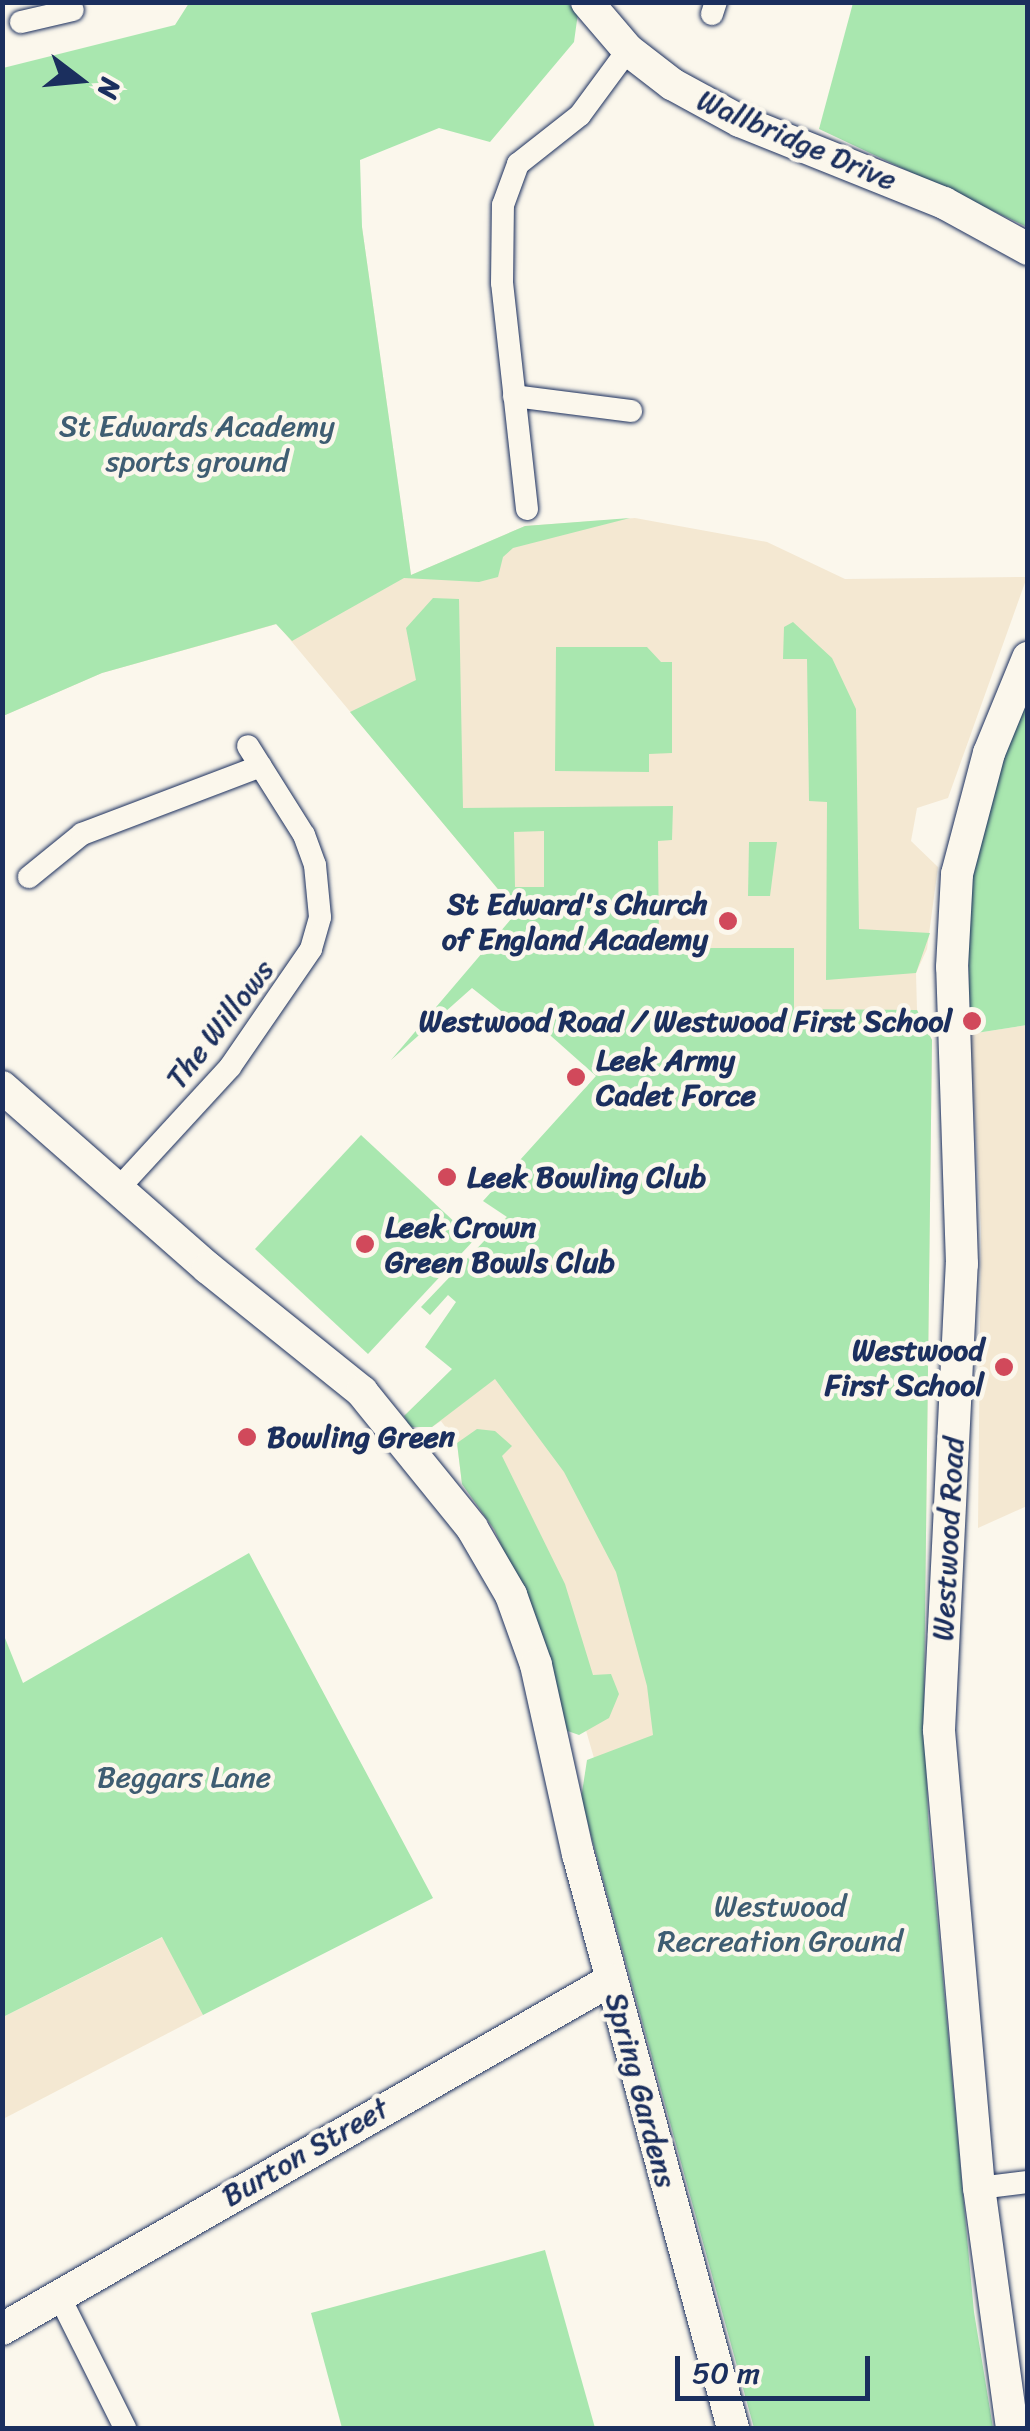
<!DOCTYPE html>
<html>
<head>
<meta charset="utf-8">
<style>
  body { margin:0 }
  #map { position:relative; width:1030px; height:2431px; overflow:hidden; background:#fbf7ec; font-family:Sriracha,sans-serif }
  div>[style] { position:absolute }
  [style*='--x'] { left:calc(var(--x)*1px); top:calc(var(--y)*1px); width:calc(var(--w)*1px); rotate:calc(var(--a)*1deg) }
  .built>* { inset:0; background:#f4e8d2 }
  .green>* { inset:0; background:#a9e7af }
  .roads { filter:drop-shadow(0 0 2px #1b2f5e) drop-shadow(0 0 2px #1b2f5e) }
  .street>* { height:22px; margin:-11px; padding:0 11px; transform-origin:11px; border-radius:11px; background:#fbf7ec }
  .secondary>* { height:32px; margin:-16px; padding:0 16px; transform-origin:16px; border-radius:16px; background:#fbf7ec }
  .dots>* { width:28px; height:28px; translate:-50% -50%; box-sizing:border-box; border:5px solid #fbf7ec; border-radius:50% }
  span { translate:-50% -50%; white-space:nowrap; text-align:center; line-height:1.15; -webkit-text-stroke:9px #fbf7ec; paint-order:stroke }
  .street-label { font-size:30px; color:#1b2f5e }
  .park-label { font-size:30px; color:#3e5d72 }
  .poi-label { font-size:30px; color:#1b2f5e; font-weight:700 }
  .right { translate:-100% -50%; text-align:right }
  .left { translate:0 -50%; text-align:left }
  .frame { position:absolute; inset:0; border:5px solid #1b2f5e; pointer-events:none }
  .north { position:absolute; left:30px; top:30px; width:100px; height:100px; -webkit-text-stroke:8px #fbf7ec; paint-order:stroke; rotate:106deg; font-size:28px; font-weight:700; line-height:40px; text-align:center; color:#1b2f5e }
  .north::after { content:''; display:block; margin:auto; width:35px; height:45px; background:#1b2f5e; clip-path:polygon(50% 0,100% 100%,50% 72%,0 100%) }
  .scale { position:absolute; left:675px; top:2356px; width:195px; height:45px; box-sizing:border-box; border:5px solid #1b2f5e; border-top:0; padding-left:12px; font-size:30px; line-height:35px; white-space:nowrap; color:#1b2f5e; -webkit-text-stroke:8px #fbf7ec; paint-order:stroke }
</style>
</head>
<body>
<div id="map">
  <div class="built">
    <i style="clip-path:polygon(3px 68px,362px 227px,411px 575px,525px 526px,635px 518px,767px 542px,845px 579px,1027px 577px,948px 798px,917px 808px,911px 841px,938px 867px,927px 949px,916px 973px,917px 1010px,932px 1040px,924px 1700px,596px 1765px,585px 1727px,494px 1530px,462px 1484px,457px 1443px,441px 1421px,432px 1427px,404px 1416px,505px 1320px,479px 1247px,638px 1072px,533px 931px,277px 624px,102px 673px,3px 716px)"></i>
    <i style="clip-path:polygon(1027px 1025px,1027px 1506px,978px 1528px,981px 1228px,970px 1034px)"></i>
    <i style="clip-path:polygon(163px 1937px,203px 2015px,3px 2119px,3px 2017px)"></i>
  </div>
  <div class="green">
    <i style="clip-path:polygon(189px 3px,567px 3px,578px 13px,574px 42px,490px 142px,439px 128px,360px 160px,362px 227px,411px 575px,525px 526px,630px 518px,513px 548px,503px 557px,498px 577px,479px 582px,404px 578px,292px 641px,276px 624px,102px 673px,3px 716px,3px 68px,175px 25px)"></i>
    <i style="clip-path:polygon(853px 3px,1027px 3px,1027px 227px,819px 129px)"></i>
    <i style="clip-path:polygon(evenodd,433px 598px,459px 599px,463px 808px,673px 806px,672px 840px,658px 841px,659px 948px,794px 948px,794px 1009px,917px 1010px,932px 1040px,924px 1700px,928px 1818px,974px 2312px,993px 2428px,754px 2428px,581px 1799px,587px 1760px,653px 1735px,647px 1686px,616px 1572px,564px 1472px,495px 1379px,432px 1427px,410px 1427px,404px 1416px,452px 1369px,425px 1347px,456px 1302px,448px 1295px,430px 1315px,421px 1307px,507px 1217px,483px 1201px,596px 1076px,542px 1028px,524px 1029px,472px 988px,391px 1060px,517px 912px,350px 712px,416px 680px,406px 628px,433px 598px,544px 831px,544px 887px,515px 887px,514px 832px,544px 831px)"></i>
    <i style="clip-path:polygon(793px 622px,832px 658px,856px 709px,859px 929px,930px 933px,916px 973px,826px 980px,827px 802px,809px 801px,807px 659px,783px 659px,784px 627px)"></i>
    <i style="clip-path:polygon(556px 647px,647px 647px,661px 662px,672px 662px,672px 753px,649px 754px,649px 772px,555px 771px)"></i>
    <i style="clip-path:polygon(1027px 659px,1027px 1025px,970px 1034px,966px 835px)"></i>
    <i style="clip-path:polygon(749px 842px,777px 842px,770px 896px,748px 896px)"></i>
    <i style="clip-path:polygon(361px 1135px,474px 1240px,368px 1354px,255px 1249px)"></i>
    <i style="clip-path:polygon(477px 1429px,495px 1431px,512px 1446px,502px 1456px,565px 1584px,593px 1675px,611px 1674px,619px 1694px,609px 1718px,579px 1735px,562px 1729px,519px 1585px,494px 1529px,462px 1484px,457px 1443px)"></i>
    <i style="clip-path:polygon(249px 1553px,433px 1898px,203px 2015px,162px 1937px,3px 2017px,3px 1633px,23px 1683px)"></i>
    <i style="clip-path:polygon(545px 2250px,595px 2428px,342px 2428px,311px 2313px)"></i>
  </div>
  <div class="roads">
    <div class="street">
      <i style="--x:712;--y:14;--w:13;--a:-72"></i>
      <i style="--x:21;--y:22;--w:53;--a:-13"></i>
      <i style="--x:514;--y:396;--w:118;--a:7.3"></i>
      <i style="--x:527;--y:509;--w:227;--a:-96.3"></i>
      <i style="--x:502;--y:283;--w:78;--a:-89.3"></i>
      <i style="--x:503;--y:205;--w:44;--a:-69.9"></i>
      <i style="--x:518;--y:164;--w:79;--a:-38.3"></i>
      <i style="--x:580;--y:115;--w:81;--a:-53.6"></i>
      <i style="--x:29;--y:877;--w:68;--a:-39.1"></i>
      <i style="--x:82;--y:834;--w:191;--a:-20.8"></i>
      <i style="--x:117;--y:1190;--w:167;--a:-47.4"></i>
      <i style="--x:230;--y:1067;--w:143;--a:-55.5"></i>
      <i style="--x:311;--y:949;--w:33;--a:-74"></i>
      <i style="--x:320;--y:917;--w:52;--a:-95.5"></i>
      <i style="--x:315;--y:865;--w:32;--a:-110"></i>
      <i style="--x:304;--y:835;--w:105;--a:-122.2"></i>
      <i style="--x:979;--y:2188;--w:49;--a:-7"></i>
      <i style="--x:59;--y:2296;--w:148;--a:63.4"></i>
    </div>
    <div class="secondary">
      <i style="--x:587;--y:2;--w:63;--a:49.5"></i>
      <i style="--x:628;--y:50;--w:56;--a:37.7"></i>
      <i style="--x:672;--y:84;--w:77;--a:28.6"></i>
      <i style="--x:740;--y:121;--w:220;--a:21.9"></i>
      <i style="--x:944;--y:203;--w:96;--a:28.7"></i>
      <i style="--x:2;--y:1087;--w:274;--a:41.3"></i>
      <i style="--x:208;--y:1268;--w:198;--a:38.8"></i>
      <i style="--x:362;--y:1392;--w:175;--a:51"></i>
      <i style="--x:472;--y:1528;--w:78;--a:59.8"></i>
      <i style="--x:511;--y:1595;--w:74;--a:70.3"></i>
      <i style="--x:536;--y:1665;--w:194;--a:77.5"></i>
      <i style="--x:578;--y:1854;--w:595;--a:74.89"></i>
      <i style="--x:2;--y:2329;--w:702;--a:-29.82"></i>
      <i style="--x:1012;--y:2428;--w:242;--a:-97.8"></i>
      <i style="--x:979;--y:2188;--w:460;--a:-95"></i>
      <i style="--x:939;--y:1730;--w:467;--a:-87.2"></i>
      <i style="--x:962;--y:1264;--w:297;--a:-91.9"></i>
      <i style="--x:952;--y:967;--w:93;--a:-86.9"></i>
      <i style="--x:957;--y:874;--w:125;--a:-75.2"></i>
      <i style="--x:989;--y:753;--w:103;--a:-67.7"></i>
    </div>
  </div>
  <div class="dots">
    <i style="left:728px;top:921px;background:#d1495b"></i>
    <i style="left:972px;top:1021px;background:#d1495b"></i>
    <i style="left:576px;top:1077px;background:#d1495b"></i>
    <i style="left:447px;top:1177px;background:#d1495b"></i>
    <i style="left:365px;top:1244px;background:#d1495b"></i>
    <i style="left:1004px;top:1367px;background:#d1495b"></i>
    <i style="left:247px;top:1437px;background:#d1495b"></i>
  </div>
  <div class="street-label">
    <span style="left:797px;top:140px;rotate:23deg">Wallbridge Drive</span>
    <span style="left:220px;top:1024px;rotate:-52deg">The Willows</span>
    <span style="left:948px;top:1539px;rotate:-87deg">Westwood Road</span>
    <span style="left:641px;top:2090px;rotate:75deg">Spring Gardens</span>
    <span style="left:305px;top:2152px;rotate:-30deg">Burton Street</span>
  </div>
  <div class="park-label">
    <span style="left:197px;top:443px">St Edwards Academy<br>sports ground</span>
    <span style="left:184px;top:1777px">Beggars Lane</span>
    <span style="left:780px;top:1923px">Westwood<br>Recreation Ground</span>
  </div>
  <div class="poi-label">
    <span class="right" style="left:708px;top:921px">St Edward's Church<br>of England Academy</span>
    <span class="right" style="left:952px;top:1021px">Westwood Road / Westwood First School</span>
    <span class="left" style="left:596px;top:1077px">Leek Army<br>Cadet Force</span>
    <span class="left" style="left:467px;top:1177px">Leek Bowling Club</span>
    <span class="left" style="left:385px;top:1244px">Leek Crown<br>Green Bowls Club</span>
    <span class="right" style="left:984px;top:1367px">Westwood<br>First School</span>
    <span class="left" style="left:267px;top:1437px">Bowling Green</span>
  </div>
  <div class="frame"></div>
  <div class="north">N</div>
  <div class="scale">50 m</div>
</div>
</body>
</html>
